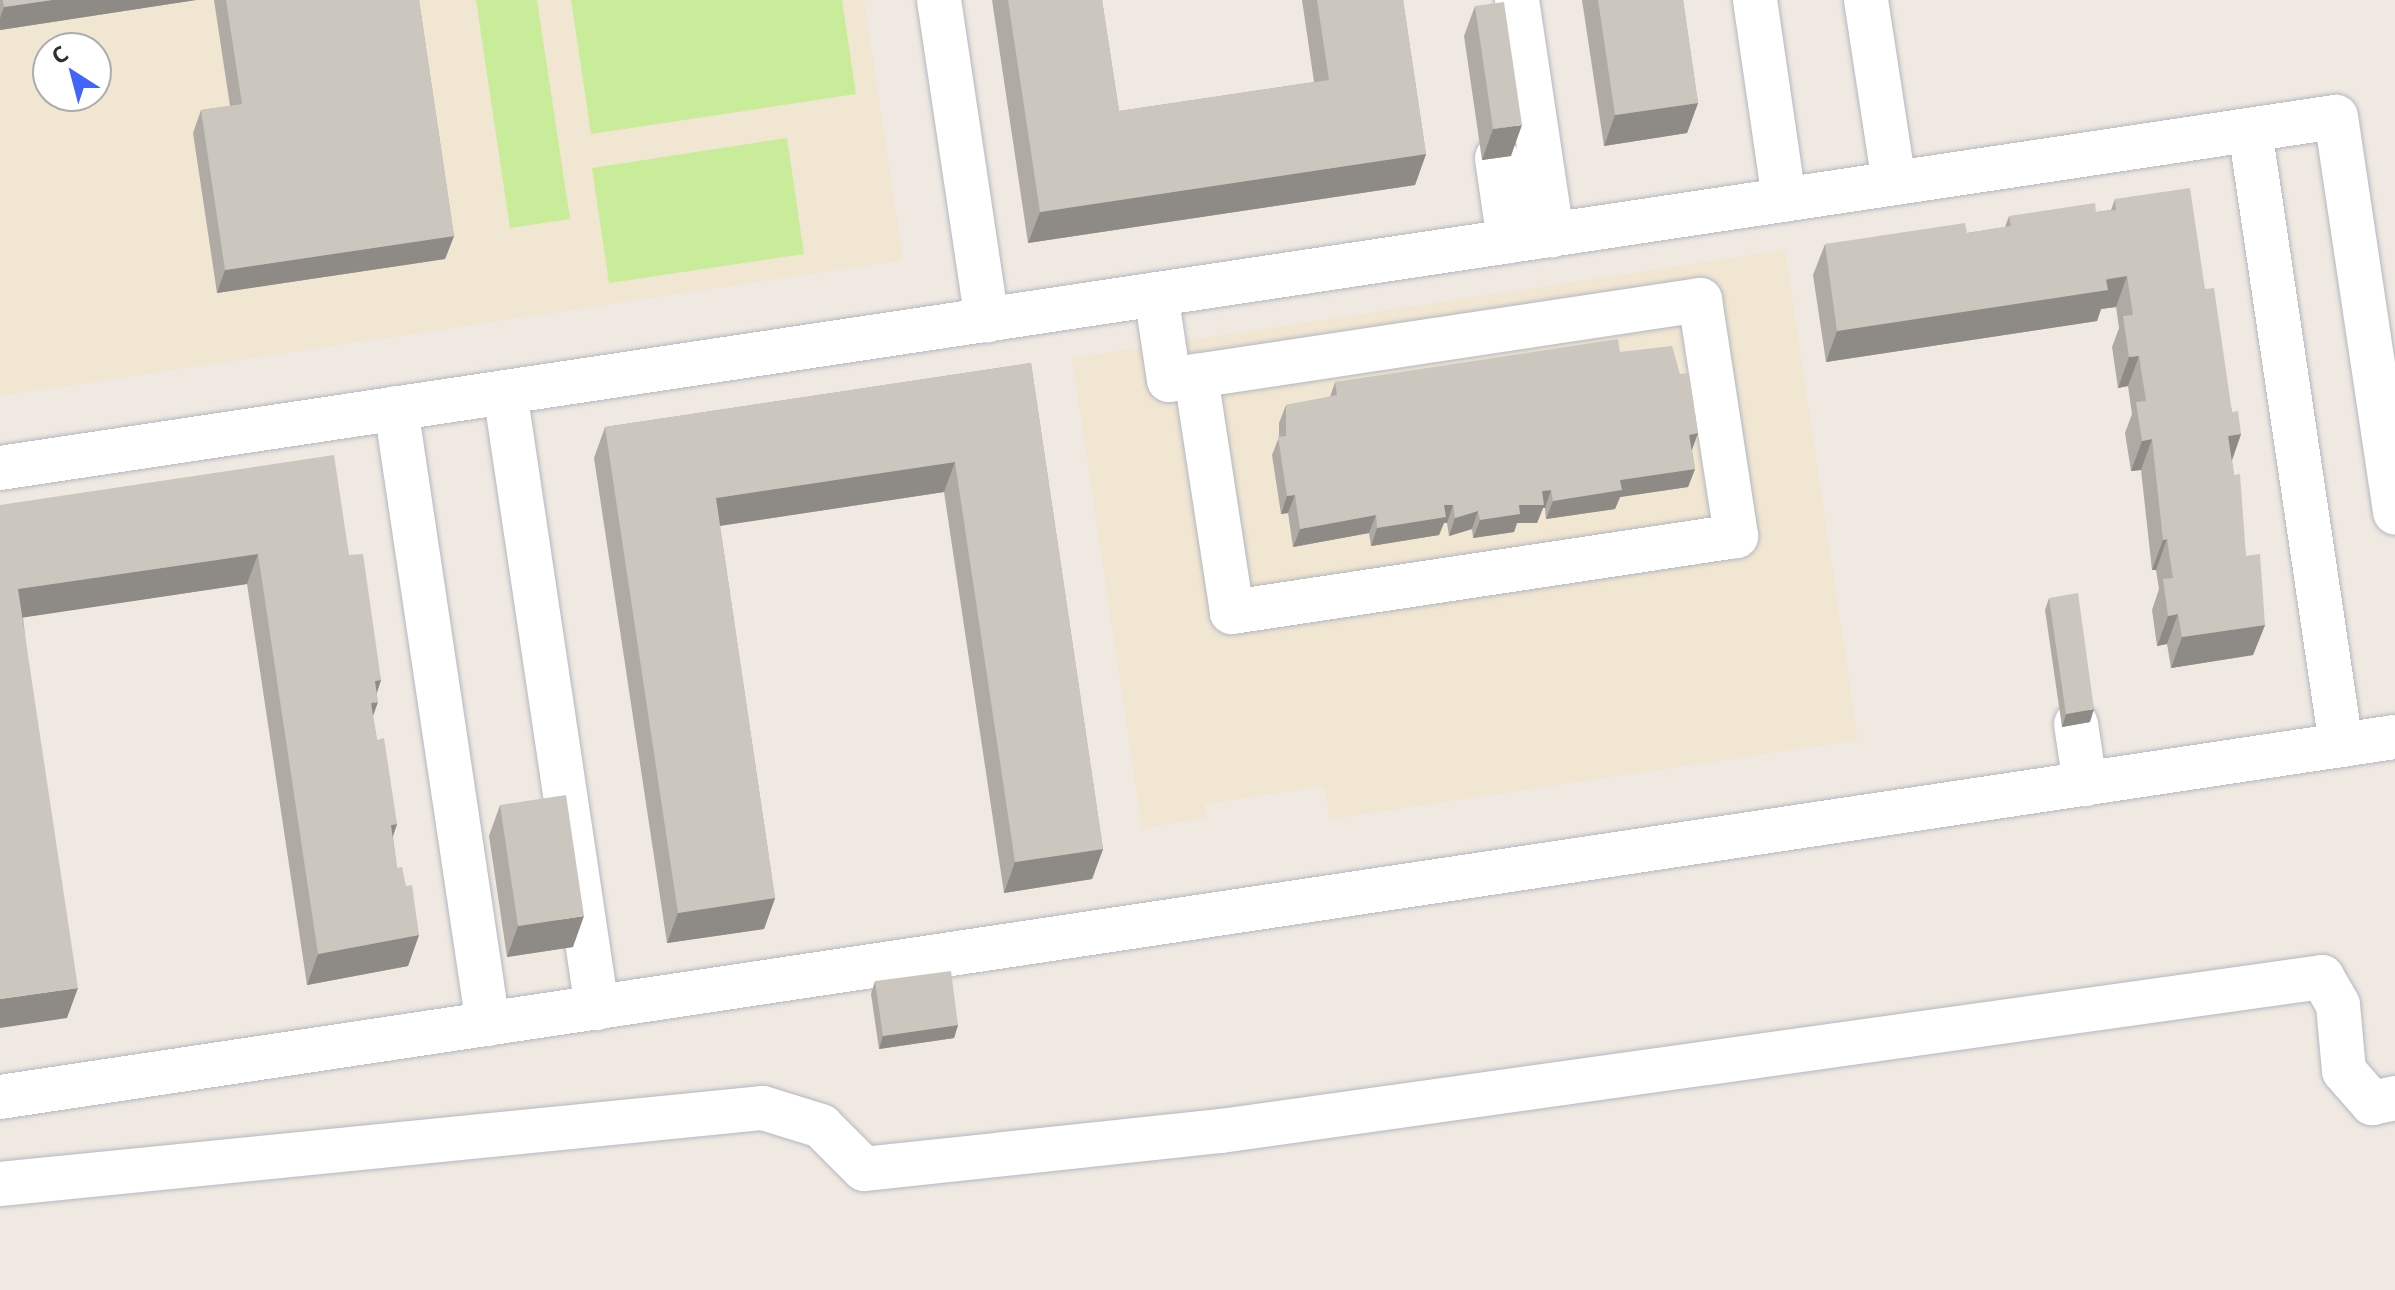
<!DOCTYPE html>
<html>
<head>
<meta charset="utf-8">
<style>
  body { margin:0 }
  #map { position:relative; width:2395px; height:1290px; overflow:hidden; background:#efe9e1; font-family:"Open Sans",sans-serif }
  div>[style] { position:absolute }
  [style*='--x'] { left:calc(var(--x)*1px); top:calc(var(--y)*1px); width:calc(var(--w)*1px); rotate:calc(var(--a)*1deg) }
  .education>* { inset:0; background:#f0e6d1 }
  .pitch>* { inset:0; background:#c9ec9a }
  .roads { filter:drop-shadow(0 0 2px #b4b7c1) drop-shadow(0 0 2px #b4b7c1) }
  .minor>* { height:44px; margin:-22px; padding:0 22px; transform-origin:22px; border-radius:22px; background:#fff }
  .wall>* { inset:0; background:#afaba4 }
  .shaded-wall>* { inset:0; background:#8e8b86 }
  .building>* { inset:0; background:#cbc7bf }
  span { translate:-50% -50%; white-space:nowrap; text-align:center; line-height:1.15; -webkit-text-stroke:7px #fff; paint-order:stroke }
  .north { position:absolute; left:32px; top:32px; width:80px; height:80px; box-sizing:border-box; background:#fff; border:2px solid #ababab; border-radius:50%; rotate:324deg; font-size:22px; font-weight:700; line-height:32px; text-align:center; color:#2e2e2e }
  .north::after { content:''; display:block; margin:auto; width:28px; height:36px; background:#4264fb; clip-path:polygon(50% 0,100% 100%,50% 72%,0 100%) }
</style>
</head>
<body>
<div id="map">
  <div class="education">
    <i style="clip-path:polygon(evenodd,0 0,864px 0,903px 260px,0 396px,0 0,48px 48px,96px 48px,96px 96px,48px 96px,48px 48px)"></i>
    <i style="clip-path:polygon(1785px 250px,1858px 740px,1330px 819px,1324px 786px,1205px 804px,1206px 818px,1142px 828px,1072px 358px)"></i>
  </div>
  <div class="pitch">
    <i style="clip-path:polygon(476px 0,537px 0,570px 219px,510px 228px)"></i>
    <i style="clip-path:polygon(571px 0,842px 0,856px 94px,591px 134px)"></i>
    <i style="clip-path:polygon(787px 138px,804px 254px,609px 283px,592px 168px)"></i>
  </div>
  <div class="roads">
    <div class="minor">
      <i style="--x:939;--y:0;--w:324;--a:81.5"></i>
      <i style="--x:1517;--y:0;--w:238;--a:81.5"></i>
      <i style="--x:1755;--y:0;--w:202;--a:81.7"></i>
      <i style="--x:1866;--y:0;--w:185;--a:81.3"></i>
      <i style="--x:2250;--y:130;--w:622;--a:81.58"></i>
      <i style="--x:1497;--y:158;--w:84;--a:81.8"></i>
      <i style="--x:1156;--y:294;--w:87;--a:81.4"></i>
      <i style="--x:1169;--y:380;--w:27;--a:-8"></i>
      <i style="--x:1196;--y:376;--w:510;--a:-8.58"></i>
      <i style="--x:1700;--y:300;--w:239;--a:81.3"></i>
      <i style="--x:1736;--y:536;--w:510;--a:171.42"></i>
      <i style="--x:1232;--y:612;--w:239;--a:-98.7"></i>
      <i style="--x:505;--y:392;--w:623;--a:81.51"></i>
      <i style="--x:396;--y:408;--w:623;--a:81.51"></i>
      <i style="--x:0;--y:468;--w:2362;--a:-8.55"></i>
      <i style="--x:2336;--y:117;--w:400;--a:81.5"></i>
      <i style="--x:2076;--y:724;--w:61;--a:81.5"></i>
      <i style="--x:0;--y:1097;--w:2422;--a:-8.55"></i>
      <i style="--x:0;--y:1184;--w:767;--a:-5.69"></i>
      <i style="--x:763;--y:1108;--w:61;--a:17.2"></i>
      <i style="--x:821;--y:1126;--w:61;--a:45"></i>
      <i style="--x:864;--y:1169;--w:359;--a:-6.1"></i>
      <i style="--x:1221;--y:1131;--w:1112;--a:-7.96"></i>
      <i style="--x:2322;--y:977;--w:32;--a:60"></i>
      <i style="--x:2338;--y:1005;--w:66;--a:84.8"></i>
      <i style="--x:2344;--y:1071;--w:43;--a:48.8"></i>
      <i style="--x:2372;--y:1103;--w:24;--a:-12"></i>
    </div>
  </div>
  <div class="wall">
    <i style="clip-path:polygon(0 0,196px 0,0 30px)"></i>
    <i style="clip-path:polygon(214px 0,419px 0,454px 236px,445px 259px,217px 293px,193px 133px,201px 110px,230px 106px)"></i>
    <i style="clip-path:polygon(992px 0,1102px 0,1119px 111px,1314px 82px,1302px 0,1403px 0,1426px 154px,1415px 185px,1028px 243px)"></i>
    <i style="clip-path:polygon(1582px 0,1683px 0,1698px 103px,1687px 133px,1604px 146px)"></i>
    <i style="clip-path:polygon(1475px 6px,1511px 156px,1482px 160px,1464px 36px)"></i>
    <i style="clip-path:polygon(2115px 199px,2205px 289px,2232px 412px,2241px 434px,2232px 461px,2246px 556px,2265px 625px,2253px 655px,2171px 668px,2167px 644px,2157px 646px,2152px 610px,2159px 589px,2156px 570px,2152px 570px,2141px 470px,2131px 471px,2125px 433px,2132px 414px,2128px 386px,2118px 388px,2112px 347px,2119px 328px,2116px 307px,2101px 309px,2097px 321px,1826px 362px,1813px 275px,1825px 244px,1967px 233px,2005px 227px,2009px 216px,2096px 212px,2111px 210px)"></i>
    <i style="clip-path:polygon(1620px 352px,1698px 433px,1692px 450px,1695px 469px,1688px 487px,1620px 497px,1615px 509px,1546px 519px,1545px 508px,1543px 508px,1537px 523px,1517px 523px,1514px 532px,1473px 538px,1472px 529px,1449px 536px,1447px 523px,1444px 523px,1439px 535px,1371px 546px,1369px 533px,1293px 547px,1288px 513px,1281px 514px,1272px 455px,1279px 437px,1279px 423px,1286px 405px,1330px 397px,1335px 382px)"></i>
    <i style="clip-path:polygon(1031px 363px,1103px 849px,1092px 879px,1004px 893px,944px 492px,720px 526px,775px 898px,764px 929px,667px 943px,594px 458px,605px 427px)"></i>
    <i style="clip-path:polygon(0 505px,349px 555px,381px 680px,377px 693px,373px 716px,377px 740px,397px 824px,393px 837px,397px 868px,406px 886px,419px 935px,408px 966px,307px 985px,247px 584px,23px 617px,67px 1018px)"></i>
    <i style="clip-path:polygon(2049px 598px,2090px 722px,2062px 727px,2045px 610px)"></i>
    <i style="clip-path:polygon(500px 805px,573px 947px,507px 957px,489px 836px)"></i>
    <i style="clip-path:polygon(875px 981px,958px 1025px,954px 1038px,879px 1049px,871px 994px)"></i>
  </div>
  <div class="shaded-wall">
    <i style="clip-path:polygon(52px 0,196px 0,0 30px,0 18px,4px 7px)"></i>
    <i style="clip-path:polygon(1698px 103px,1687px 133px,1604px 146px,1615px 115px)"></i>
    <i style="clip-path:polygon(1522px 125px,1511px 156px,1482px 160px,1493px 129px)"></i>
    <i style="clip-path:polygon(1426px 154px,1415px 185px,1028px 243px,1040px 212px)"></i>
    <i style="clip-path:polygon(454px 236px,445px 259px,217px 293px,225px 270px)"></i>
    <i style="clip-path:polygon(2127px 276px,2116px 307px,2101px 309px,2097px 321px,1826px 362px,1837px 331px)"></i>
    <i style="clip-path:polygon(2139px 356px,2128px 386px,2118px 388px,2129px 357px)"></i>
    <i style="clip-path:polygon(1698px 433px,1691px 452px,1689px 435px)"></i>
    <i style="clip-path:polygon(2241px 434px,2230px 465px,2228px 436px)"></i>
    <i style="clip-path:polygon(2152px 439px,2141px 470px,2131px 471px,2142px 441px)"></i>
    <i style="clip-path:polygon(955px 462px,944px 492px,705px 528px,716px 498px)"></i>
    <i style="clip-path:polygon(1695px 469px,1688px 487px,1620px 497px,1615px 509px,1546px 519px,1553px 501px,1620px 480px)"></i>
    <i style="clip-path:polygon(1551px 490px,1545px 508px,1543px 508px,1537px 523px,1517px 523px,1514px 532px,1473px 538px,1480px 520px,1519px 505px,1542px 491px)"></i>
    <i style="clip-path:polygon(1295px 495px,1288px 513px,1281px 514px,1287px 496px)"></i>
    <i style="clip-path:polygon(1444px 505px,1453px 505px,1447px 523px,1444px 523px,1439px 535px,1371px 546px,1377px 528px)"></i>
    <i style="clip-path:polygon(1478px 511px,1472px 529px,1449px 536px,1455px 518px)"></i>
    <i style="clip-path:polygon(1376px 515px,1369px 533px,1293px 547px,1300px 529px)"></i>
    <i style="clip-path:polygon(2167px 539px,2156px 570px,2152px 570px,2163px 540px)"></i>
    <i style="clip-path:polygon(258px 554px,247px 584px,7px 620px,18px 589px)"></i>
    <i style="clip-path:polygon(2178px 614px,2167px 644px,2157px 646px,2168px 616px)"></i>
    <i style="clip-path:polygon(2265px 625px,2253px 655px,2171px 668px,2182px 637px)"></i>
    <i style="clip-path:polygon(381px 680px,373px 703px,378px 702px,367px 733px,375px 681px)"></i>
    <i style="clip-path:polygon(2094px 709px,2090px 722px,2062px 727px,2066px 714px)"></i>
    <i style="clip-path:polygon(397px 824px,386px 855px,391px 825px)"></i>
    <i style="clip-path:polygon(1103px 849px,1092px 879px,1004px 893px,1015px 862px)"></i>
    <i style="clip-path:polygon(775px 898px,764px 929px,667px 943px,678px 913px)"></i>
    <i style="clip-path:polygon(584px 916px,573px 947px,507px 957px,518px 926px)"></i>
    <i style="clip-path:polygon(419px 935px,408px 966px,307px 985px,318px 954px)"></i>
    <i style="clip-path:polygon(78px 988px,67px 1018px,0 1028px,0 999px)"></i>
    <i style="clip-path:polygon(958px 1025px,954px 1038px,879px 1049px,883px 1036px)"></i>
  </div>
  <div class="building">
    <i style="clip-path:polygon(3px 0,52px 0,4px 7px)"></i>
    <i style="clip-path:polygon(226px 0,419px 0,454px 236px,225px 270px,201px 110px,242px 104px)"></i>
    <i style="clip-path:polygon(1008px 0,1102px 0,1119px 111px,1329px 80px,1317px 0,1403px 0,1426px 154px,1040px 212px)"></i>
    <i style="clip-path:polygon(1598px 0,1683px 0,1698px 103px,1615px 115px)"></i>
    <i style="clip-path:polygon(1504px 2px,1522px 125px,1493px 129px,1475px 6px)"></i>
    <i style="clip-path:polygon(2190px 188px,2205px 289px,2214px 288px,2232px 412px,2238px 411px,2241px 434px,2228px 436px,2234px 475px,2240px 474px,2246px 556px,2260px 554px,2265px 625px,2182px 637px,2178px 614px,2168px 616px,2163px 579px,2173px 578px,2167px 539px,2163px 540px,2152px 439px,2142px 441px,2136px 402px,2146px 401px,2139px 356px,2129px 357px,2123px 316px,2133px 315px,2127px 276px,2106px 279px,2108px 290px,1837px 331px,1825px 244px,1965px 223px,1967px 233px,2011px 226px,2009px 216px,2095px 203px,2096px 212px,2116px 210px,2115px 199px)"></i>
    <i style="clip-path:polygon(1618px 339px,1620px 352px,1672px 346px,1680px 374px,1689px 373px,1698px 433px,1689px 435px,1695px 469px,1620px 480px,1622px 490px,1553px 501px,1551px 490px,1542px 491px,1544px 505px,1519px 505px,1520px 514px,1480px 520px,1478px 511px,1455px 518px,1453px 505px,1444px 505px,1446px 517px,1377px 528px,1376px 515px,1300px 529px,1295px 495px,1287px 496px,1278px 437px,1286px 436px,1286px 405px,1337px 395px,1335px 382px)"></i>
    <i style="clip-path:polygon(1031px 363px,1103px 849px,1015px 862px,955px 462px,716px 498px,775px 898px,678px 913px,605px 427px)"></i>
    <i style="clip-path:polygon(334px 455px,349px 555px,363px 554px,381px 680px,375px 681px,378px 702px,371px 703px,377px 740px,384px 738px,397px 824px,391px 825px,397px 868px,402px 867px,406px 886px,412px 885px,419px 935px,318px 954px,258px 554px,18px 589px,78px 988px,0 999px,0 505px)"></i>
    <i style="clip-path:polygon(2078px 593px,2094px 709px,2066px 714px,2049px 598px)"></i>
    <i style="clip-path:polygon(566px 795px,584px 916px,518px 926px,500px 805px)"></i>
    <i style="clip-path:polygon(951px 971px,958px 1025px,883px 1036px,875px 981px)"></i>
  </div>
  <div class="north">С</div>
</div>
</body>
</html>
